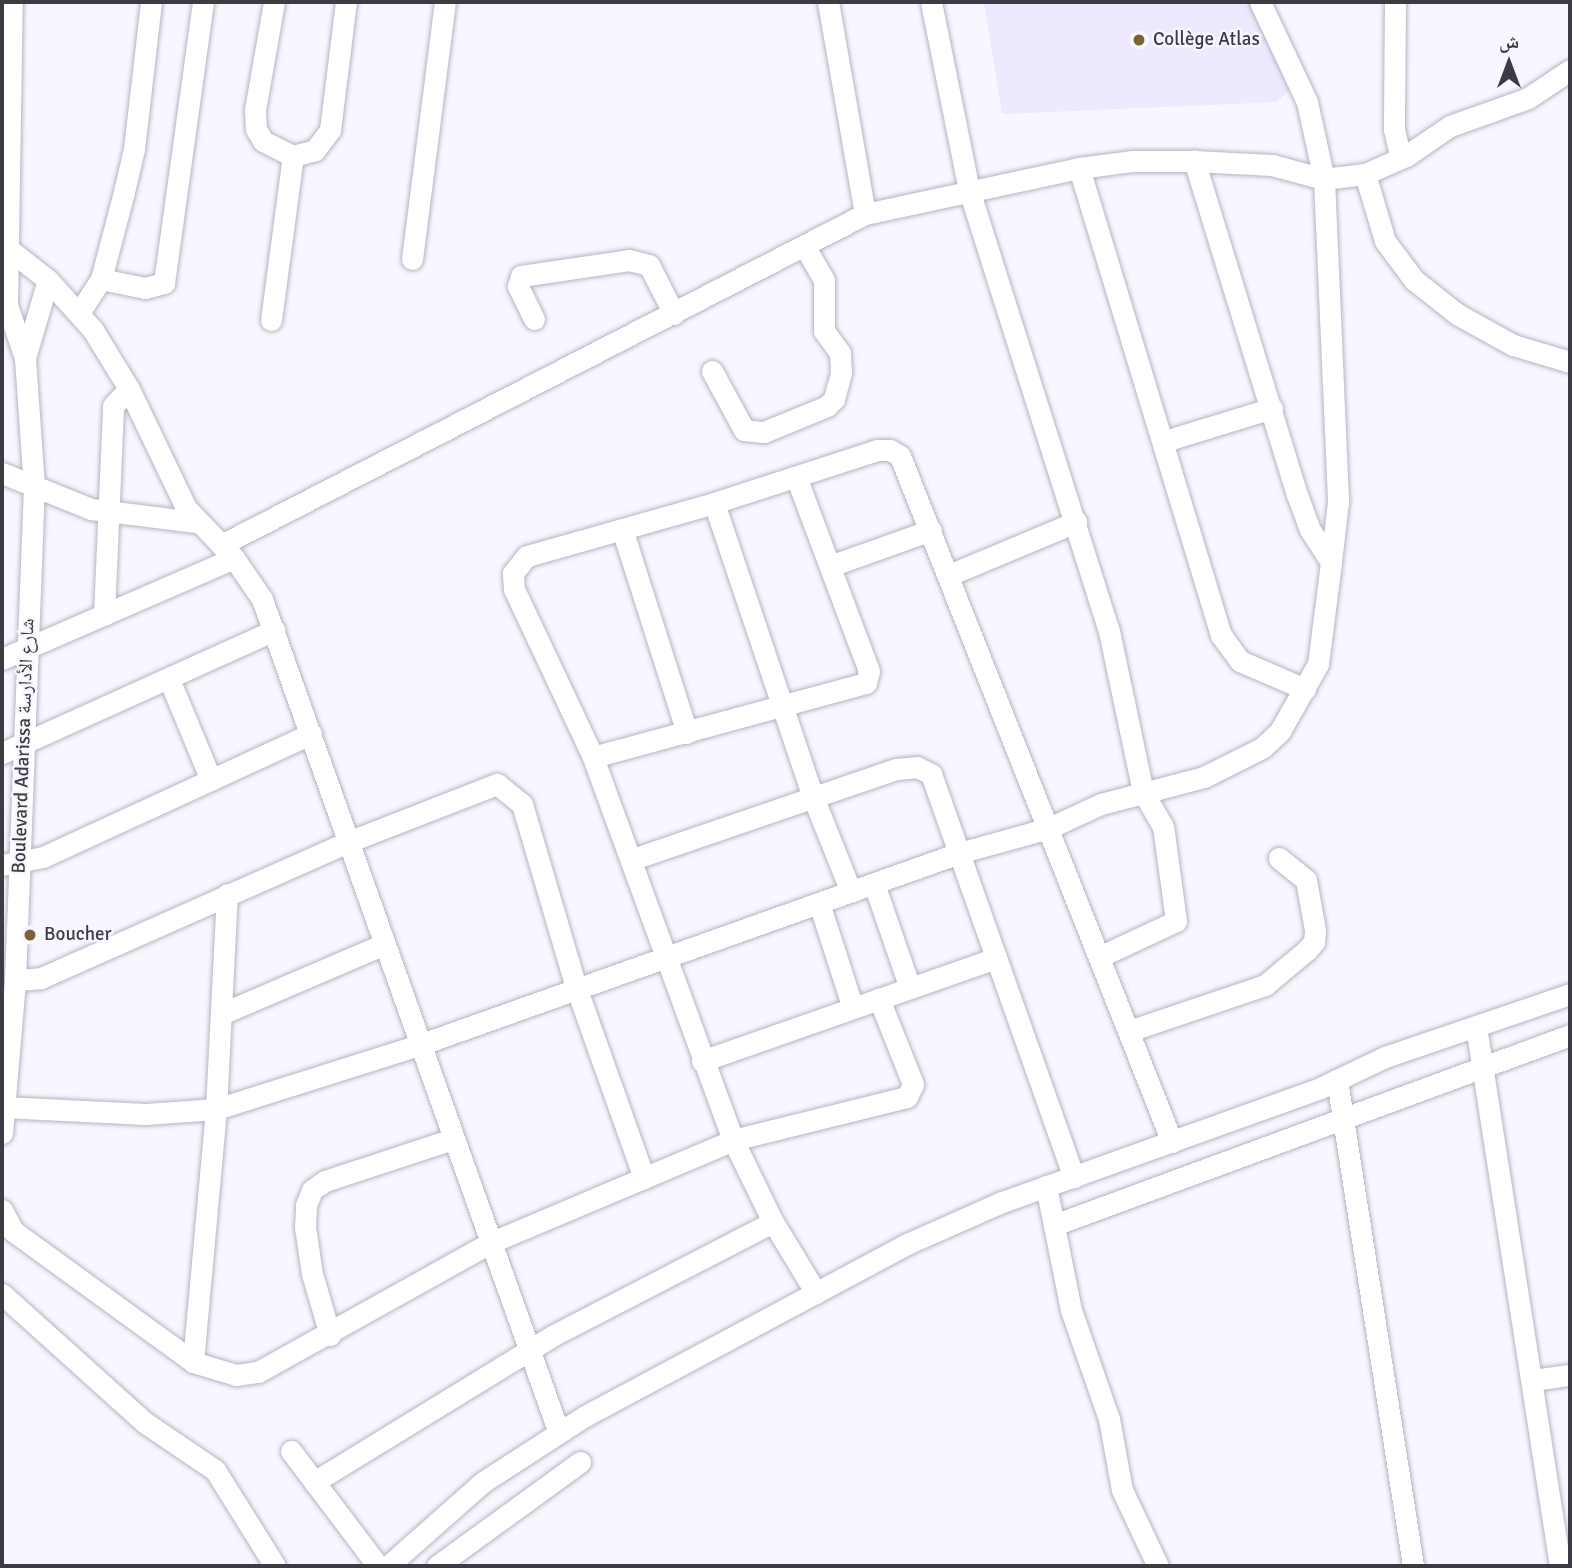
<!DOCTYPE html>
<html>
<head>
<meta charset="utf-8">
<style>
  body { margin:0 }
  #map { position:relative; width:1572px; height:1568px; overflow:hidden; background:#f8f6fe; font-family:Signika,"Noto Naskh Arabic",sans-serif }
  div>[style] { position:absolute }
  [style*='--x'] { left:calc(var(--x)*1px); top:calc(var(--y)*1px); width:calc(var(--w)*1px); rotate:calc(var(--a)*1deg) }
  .built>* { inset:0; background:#eee9ff }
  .roads { filter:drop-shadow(0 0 2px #b7b2c5) drop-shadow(0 0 2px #b7b2c5) }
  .minor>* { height:21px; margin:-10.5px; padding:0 10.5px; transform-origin:10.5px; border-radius:10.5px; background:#fff }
  .dots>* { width:19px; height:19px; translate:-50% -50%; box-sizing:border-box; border:4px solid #f8f6fe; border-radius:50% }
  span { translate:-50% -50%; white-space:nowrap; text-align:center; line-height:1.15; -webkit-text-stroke:5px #f8f6fe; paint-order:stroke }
  .poi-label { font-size:19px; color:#3d3b43 }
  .left { translate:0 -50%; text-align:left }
  .street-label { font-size:19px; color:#3d3b43 }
  .frame { position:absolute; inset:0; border:4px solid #3d3b43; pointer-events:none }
  .north { position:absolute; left:1474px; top:28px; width:70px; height:70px; -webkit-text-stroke:5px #f8f6fe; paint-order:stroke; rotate:0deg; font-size:19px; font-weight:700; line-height:28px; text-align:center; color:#3d3b43 }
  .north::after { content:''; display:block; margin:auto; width:24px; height:32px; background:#3d3b43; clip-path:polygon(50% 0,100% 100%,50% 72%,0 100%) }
</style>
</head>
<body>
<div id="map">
  <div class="built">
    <i style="clip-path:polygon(984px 2px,1273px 2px,1304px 78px,1276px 102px,1002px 114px)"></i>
  </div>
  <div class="roads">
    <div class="minor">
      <i style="--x:274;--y:2;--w:110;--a:100"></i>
      <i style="--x:255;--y:110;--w:19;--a:87"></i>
      <i style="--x:256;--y:129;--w:14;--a:60"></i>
      <i style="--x:263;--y:141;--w:34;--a:27"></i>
      <i style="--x:293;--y:156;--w:23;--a:-15"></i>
      <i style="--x:315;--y:150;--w:25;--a:-53"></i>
      <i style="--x:330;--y:130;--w:129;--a:-82.9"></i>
      <i style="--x:828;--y:2;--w:215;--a:80.1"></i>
      <i style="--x:931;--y:2;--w:192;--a:78.6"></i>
      <i style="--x:969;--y:190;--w:463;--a:72.4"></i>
      <i style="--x:1109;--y:631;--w:165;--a:78.1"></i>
      <i style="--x:1143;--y:792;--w:39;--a:60"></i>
      <i style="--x:1163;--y:826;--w:96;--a:82.2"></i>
      <i style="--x:1176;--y:921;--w:85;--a:154.9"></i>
      <i style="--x:1260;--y:2;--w:110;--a:64.8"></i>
      <i style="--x:1307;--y:102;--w:79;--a:77.6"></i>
      <i style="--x:1324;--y:179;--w:41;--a:-7"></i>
      <i style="--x:1365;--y:174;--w:45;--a:-23.7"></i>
      <i style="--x:1406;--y:156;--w:53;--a:-34.3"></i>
      <i style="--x:1450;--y:126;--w:83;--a:-19.7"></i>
      <i style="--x:1528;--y:98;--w:50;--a:-33.7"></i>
      <i style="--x:1395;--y:2;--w:127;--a:90.5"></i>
      <i style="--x:1394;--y:129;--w:22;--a:77"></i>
      <i style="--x:1399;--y:150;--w:9;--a:41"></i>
      <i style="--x:1079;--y:168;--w:488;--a:73.1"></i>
      <i style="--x:1221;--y:635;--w:32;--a:54"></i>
      <i style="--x:1240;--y:661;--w:71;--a:23.3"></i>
      <i style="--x:1365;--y:174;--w:70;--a:73.4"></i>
      <i style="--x:1385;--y:241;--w:49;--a:53.4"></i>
      <i style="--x:1414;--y:280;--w:55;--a:38.3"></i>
      <i style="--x:1457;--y:314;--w:64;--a:29"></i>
      <i style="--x:1513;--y:345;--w:59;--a:16.6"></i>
      <i style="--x:2;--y:244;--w:58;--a:38"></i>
      <i style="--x:48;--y:280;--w:67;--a:48"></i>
      <i style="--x:93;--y:330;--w:69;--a:58.6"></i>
      <i style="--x:129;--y:389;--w:132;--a:64.4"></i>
      <i style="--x:186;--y:508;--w:69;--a:46.2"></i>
      <i style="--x:234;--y:558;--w:50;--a:55.7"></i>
      <i style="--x:262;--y:599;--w:885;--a:70.4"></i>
      <i style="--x:412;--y:259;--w:259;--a:-82.7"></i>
      <i style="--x:101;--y:279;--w:45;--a:11.6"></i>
      <i style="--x:145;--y:288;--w:20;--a:-15"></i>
      <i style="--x:164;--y:283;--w:284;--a:-82.1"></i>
      <i style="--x:79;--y:313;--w:40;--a:-57.1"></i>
      <i style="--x:101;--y:279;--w:86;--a:-75.2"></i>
      <i style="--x:123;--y:196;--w:48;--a:-76.8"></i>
      <i style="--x:134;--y:149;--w:148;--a:-83.4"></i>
      <i style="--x:534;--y:319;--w:37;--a:-116"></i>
      <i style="--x:518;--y:286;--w:10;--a:-73"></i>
      <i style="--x:521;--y:276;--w:109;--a:-8.4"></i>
      <i style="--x:629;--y:260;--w:21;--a:14"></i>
      <i style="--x:649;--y:265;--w:55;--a:63"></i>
      <i style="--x:271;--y:320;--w:165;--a:-82.4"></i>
      <i style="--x:25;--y:358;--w:81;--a:-73.6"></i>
      <i style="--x:712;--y:371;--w:67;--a:61.5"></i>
      <i style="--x:744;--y:430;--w:20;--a:6"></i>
      <i style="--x:764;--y:432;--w:68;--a:-22.4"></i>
      <i style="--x:827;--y:406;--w:10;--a:-45"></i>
      <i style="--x:834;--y:399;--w:28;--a:-75"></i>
      <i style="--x:841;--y:372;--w:19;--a:-93"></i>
      <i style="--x:840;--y:353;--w:27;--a:-126"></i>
      <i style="--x:824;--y:331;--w:51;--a:-90"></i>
      <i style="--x:824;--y:280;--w:39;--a:-120"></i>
      <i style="--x:1165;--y:441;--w:112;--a:-17.1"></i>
      <i style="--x:2;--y:473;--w:96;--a:22"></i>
      <i style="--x:91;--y:509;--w:106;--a:7.1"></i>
      <i style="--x:714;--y:503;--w:310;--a:71.4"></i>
      <i style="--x:813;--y:797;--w:102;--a:68.2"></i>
      <i style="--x:622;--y:529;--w:214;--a:72.3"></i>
      <i style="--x:221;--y:545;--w:724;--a:-27.2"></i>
      <i style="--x:865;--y:214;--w:219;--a:-12.1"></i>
      <i style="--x:1079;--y:168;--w:53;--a:-7.5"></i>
      <i style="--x:1132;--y:161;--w:62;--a:0"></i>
      <i style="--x:1194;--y:161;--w:78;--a:2.9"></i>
      <i style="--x:1272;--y:165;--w:54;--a:15.1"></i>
      <i style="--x:1324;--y:179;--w:323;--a:87.5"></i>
      <i style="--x:1338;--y:502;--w:60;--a:96.7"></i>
      <i style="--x:830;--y:566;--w:107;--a:-19.6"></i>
      <i style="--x:949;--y:575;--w:138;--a:-22.7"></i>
      <i style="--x:104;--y:615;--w:209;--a:-87.5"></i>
      <i style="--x:113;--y:406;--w:23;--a:-47"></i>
      <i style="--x:2;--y:659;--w:253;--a:-23.5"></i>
      <i style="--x:169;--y:679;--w:109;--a:67.4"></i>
      <i style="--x:2;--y:753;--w:299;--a:-24.3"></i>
      <i style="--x:593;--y:757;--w:283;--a:-15.2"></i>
      <i style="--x:866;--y:683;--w:12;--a:-76"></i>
      <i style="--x:869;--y:671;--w:207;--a:-110.6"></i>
      <i style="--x:633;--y:859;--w:278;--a:-18.9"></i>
      <i style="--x:896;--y:769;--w:21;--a:-5"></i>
      <i style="--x:917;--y:767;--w:16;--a:27"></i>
      <i style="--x:931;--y:774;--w:428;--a:70.5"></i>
      <i style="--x:2;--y:865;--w:42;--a:-11"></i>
      <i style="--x:43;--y:857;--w:295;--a:-24.7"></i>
      <i style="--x:874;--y:884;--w:110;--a:70.9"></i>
      <i style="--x:819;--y:903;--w:110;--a:72.1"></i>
      <i style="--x:15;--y:980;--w:26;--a:-4"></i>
      <i style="--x:41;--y:978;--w:336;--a:-23.9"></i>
      <i style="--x:348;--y:842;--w:160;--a:-21.3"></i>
      <i style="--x:497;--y:784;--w:32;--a:39"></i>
      <i style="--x:522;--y:804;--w:191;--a:73.6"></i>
      <i style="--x:576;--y:987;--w:203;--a:70.4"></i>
      <i style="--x:221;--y:1014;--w:177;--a:-23.2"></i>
      <i style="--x:1476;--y:1026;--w:546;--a:81.16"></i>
      <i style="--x:1129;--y:1031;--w:144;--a:-18.7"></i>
      <i style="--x:1265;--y:985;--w:55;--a:-39.8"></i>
      <i style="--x:1307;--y:950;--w:11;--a:-49"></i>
      <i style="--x:1314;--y:942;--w:12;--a:-85"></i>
      <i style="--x:1315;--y:930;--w:51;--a:-100.2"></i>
      <i style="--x:1306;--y:880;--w:35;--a:-141"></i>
      <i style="--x:702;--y:1061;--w:312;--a:-19.3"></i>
      <i style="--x:1337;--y:1080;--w:492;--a:81.1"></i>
      <i style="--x:2;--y:1107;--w:144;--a:2.8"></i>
      <i style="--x:146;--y:1114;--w:70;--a:-4.1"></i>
      <i style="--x:216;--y:1109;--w:213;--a:-17.5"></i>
      <i style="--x:419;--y:1045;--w:573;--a:-19.57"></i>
      <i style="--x:959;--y:853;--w:93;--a:-15.5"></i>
      <i style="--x:1049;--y:828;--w:57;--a:-24.8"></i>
      <i style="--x:1101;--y:804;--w:106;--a:-14.7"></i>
      <i style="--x:1204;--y:777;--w:65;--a:-26.6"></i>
      <i style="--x:1262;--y:748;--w:25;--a:-43"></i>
      <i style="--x:1280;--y:731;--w:77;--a:-60.4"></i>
      <i style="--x:1318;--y:664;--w:103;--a:-82.7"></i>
      <i style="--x:1331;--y:562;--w:38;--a:-123"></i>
      <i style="--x:1310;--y:530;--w:37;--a:-110"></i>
      <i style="--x:1297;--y:495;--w:350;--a:-107.1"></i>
      <i style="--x:2;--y:1133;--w:154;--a:-85.1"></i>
      <i style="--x:15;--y:980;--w:493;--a:-87.8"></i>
      <i style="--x:34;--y:487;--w:129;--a:-94"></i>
      <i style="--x:25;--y:358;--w:56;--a:-108.8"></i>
      <i style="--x:7;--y:305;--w:303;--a:-89.1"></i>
      <i style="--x:1046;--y:1186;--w:126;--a:78.6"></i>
      <i style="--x:1071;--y:1310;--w:115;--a:70.8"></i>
      <i style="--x:1109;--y:1419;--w:72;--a:79.6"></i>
      <i style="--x:1122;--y:1490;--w:84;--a:64.7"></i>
      <i style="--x:2;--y:1210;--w:24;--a:62"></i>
      <i style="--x:13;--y:1231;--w:223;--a:36"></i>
      <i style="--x:193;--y:1362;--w:45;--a:16.8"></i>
      <i style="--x:236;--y:1375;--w:22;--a:-8"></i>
      <i style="--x:258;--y:1372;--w:268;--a:-29.1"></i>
      <i style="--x:492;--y:1242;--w:262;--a:-22.9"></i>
      <i style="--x:733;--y:1140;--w:179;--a:-13.9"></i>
      <i style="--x:907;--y:1097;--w:14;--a:-65"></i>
      <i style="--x:913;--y:1084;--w:92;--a:-111.8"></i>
      <i style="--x:1054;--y:1225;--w:550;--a:-20.21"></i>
      <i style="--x:816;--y:1293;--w:83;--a:-121.2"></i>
      <i style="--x:773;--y:1222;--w:91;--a:-116"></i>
      <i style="--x:733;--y:1140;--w:408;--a:-110.1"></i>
      <i style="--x:593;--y:757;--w:186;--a:-115.2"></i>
      <i style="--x:514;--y:589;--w:16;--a:-94"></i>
      <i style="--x:513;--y:573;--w:22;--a:-51"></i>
      <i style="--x:527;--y:556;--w:194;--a:-15.8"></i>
      <i style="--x:714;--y:503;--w:171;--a:-18"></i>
      <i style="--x:877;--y:450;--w:13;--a:0"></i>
      <i style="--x:890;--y:450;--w:12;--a:31"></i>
      <i style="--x:900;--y:456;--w:738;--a:68.37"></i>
      <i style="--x:2;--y:1294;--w:191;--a:42"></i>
      <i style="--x:144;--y:1422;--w:86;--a:34.1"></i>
      <i style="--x:215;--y:1470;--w:113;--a:58"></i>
      <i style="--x:330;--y:1335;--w:64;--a:-106.4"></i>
      <i style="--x:312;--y:1274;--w:48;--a:-98.5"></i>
      <i style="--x:305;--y:1227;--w:22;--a:-87"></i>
      <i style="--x:306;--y:1205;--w:16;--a:-68"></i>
      <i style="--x:312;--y:1190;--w:16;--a:-35"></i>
      <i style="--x:325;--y:1181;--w:135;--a:-18.2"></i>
      <i style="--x:193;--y:1362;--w:254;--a:-84.8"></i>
      <i style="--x:216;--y:1109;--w:215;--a:-87.1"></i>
      <i style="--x:1533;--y:1380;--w:37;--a:-8"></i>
      <i style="--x:291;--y:1451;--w:144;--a:52.9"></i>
      <i style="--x:314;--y:1482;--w:281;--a:-31.5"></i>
      <i style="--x:554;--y:1335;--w:246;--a:-27.3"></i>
      <i style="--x:388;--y:1566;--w:127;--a:-41.5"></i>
      <i style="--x:483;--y:1482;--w:121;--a:-32.9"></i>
      <i style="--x:585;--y:1416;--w:365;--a:-28.1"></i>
      <i style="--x:907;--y:1244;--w:104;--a:-23.9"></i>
      <i style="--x:1002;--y:1202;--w:338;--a:-19.7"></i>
      <i style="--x:1320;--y:1088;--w:72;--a:-25.5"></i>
      <i style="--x:1385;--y:1057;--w:195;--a:-18.8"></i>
      <i style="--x:437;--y:1566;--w:177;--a:-36"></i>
    </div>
  </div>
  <div class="dots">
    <i style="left:1139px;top:40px;background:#796534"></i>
    <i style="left:30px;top:935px;background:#796534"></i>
  </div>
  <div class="poi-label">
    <span class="left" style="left:1153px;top:40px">Collège Atlas</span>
    <span class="left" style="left:44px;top:935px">Boucher</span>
  </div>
  <div class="street-label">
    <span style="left:24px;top:746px;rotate:-88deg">Boulevard Adarissa شارع الأدارسة</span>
  </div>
  <div class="frame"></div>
  <div class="north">ش</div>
</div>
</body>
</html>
